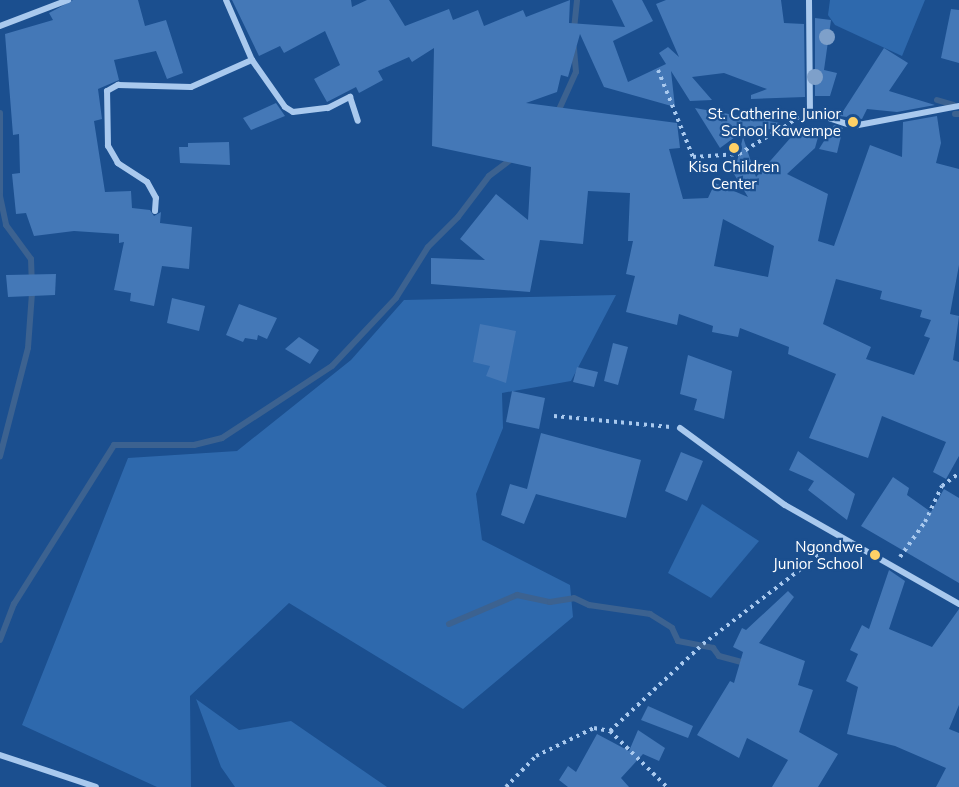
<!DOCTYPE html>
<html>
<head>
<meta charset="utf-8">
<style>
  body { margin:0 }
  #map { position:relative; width:959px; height:787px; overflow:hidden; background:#1b4f8f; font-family:Mulish,sans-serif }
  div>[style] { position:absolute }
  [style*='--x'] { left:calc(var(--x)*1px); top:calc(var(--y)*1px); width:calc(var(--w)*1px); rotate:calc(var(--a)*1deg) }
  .green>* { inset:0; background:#2e69ad }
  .stream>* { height:6px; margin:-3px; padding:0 3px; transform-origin:3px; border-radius:3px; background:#3c6290 }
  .building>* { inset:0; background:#4478b7 }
  .path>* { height:4px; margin-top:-2px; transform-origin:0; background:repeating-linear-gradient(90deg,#a9c9ee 0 3px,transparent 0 7.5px) }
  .street>* { height:6px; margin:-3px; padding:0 3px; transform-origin:3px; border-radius:3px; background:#a9c9ee }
  .trees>* { width:16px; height:16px; margin:-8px; border-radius:50%; background:#7ea0ca }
  .dots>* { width:16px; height:16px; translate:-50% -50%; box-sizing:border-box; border:3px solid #1b4f8f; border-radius:50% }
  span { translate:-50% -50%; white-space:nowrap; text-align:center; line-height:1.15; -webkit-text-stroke:4.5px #1b4f8f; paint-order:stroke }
  .poi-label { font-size:15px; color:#fff }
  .right { translate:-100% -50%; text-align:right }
</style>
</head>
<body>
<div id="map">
  <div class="green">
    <i style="clip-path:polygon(830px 0,925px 0,902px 56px,835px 25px,828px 15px)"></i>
    <i style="clip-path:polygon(616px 295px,571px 381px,502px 393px,503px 428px,476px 494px,482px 540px,570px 585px,573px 617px,463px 709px,289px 603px,190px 696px,191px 787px,157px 787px,22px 725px,128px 458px,237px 451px,351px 360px,404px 300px)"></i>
    <i style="clip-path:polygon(702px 504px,759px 541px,711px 598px,668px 573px)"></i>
    <i style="clip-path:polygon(196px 699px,239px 730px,291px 721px,387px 787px,235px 787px,221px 767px)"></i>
  </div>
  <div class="stream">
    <i style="--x:574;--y:29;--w:29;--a:-84"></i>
    <i style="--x:937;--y:100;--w:17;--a:17"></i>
    <i style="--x:0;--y:113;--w:83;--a:90"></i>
    <i style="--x:0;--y:196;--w:30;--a:78"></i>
    <i style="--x:6;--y:225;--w:42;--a:53.7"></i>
    <i style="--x:31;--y:259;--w:34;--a:88"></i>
    <i style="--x:32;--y:293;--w:55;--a:94.2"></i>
    <i style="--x:28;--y:348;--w:112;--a:104.5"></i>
    <i style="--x:557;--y:114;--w:46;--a:-65.7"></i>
    <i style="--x:576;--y:72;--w:24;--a:-95"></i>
    <i style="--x:955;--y:114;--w:4;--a:0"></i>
    <i style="--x:449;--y:624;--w:74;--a:-23.1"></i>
    <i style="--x:517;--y:595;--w:34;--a:12"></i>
    <i style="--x:550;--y:602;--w:24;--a:-9"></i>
    <i style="--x:574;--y:598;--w:17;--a:25"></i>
    <i style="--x:589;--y:605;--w:62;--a:8.4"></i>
    <i style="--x:650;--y:614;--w:26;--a:32"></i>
    <i style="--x:672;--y:628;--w:14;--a:65"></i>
    <i style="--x:678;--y:641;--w:36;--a:11"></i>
    <i style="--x:713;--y:648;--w:10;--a:53"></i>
    <i style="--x:719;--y:656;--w:30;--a:15"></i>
    <i style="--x:0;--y:640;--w:39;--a:-69"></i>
    <i style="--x:14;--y:604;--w:188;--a:-57.8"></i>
    <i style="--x:114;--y:445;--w:80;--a:0"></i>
    <i style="--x:194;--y:445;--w:29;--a:-14"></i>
    <i style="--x:222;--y:438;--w:131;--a:-33.2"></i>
    <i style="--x:332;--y:366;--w:93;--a:-46.7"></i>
    <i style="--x:396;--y:298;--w:60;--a:-57.9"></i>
    <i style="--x:428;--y:247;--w:42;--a:-45"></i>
    <i style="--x:458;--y:217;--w:51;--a:-52.9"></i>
    <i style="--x:489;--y:176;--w:30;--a:-37"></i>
  </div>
  <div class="building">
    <i style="clip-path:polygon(73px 0,138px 0,145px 26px,166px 20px,183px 73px,167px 79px,156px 51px,114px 60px,119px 80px,98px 89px,102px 119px,94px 121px,105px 192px,131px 191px,132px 208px,150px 210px,154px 216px,161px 212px,160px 223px,192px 227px,189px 269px,162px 266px,154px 306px,130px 301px,131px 293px,114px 290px,124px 242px,119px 243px,119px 234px,74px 231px,34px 236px,26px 213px,16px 214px,12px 174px,20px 173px,19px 134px,13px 135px,5px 34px,53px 20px,49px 13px)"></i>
    <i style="clip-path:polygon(evenodd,232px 0,351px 0,352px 7px,367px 0,389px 0,405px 26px,449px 9px,453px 20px,478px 10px,484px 26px,523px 10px,526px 17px,570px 0,569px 23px,625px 27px,612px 0,642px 0,653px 21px,613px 41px,628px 82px,666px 64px,659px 53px,668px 47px,679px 57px,656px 4px,666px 0,781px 0,784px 23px,804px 24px,805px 97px,751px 99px,751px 95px,767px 89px,724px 73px,692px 77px,712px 100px,690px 101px,671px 71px,675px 107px,604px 87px,580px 34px,568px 77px,561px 75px,557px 92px,526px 103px,677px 123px,680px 148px,669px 149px,683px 199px,708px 198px,715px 183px,748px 197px,734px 174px,743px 137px,756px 177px,800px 127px,820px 130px,815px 148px,787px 174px,828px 194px,818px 241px,834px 246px,870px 145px,902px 157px,903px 122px,937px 116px,941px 143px,936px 163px,959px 169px,959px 265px,950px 314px,959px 316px,953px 360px,959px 362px,959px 456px,946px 479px,933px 472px,946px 442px,882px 416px,868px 458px,809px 438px,836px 374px,788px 354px,789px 347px,740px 328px,738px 337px,712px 332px,713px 326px,679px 314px,677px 325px,626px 312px,635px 276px,626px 274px,633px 241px,628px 241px,630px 193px,588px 191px,583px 244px,540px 240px,530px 292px,431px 284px,431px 258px,485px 260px,460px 239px,496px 194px,528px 220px,531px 167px,432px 146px,434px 48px,412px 62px,409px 57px,378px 71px,383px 80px,359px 93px,356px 87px,327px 102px,314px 79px,340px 65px,325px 31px,284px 53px,280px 46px,259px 56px,232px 0,723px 219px,774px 246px,768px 277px,714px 266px,723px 219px,232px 0,836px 279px,882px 291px,880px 299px,922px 310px,920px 317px,931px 320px,924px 336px,930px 338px,914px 375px,866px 359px,871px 347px,823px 324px,836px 279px)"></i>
    <i style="clip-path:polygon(951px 9px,959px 10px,959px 63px,941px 58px)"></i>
    <i style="clip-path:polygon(815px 18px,831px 20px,824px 70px,837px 73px,830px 96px,815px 96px)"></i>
    <i style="clip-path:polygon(884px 48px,908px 63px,889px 91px,935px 105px,897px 112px,867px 109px,862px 119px,840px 116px)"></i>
    <i style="clip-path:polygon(276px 103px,285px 116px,251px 130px,243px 118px)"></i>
    <i style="clip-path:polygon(695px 108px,780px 123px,780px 128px,742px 132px,720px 148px)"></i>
    <i style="clip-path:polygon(834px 125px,843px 128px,837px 153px,819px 149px)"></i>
    <i style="clip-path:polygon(229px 142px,230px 165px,180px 163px,179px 147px,188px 147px,188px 143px)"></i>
    <i style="clip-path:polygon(56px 274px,55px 295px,8px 297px,6px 275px)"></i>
    <i style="clip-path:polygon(172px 298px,205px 306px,199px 331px,167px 323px)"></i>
    <i style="clip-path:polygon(239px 304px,277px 318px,267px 339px,258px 335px,257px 340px,245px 338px,243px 342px,226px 335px)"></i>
    <i style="clip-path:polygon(480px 324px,516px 331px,506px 383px,486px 376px,490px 366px,473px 362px)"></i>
    <i style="clip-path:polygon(299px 337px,319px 350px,310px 364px,285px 349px)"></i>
    <i style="clip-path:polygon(613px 343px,628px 347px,618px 385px,604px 381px)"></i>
    <i style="clip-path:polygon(688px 355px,732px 371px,724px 419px,694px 410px,697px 399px,680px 394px)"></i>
    <i style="clip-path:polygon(577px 367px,598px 372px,594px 387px,573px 382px)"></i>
    <i style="clip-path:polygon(512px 391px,545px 398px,539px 429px,506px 422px)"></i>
    <i style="clip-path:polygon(541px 433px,641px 460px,626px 518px,536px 494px,524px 524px,501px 515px,510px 484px,527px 489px)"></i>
    <i style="clip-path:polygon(798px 451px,855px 494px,847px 520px,808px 490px,814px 481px,789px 470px)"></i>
    <i style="clip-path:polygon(681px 452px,703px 461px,687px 501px,665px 491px)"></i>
    <i style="clip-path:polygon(893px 477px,909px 488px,907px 495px,931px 512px,944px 489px,959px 498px,959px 583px,861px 526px)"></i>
    <i style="clip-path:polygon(889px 570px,905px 581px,889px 629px,932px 647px,959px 609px,959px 705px,949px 729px,959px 733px,959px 787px,936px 787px,946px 768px,895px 746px,847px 734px,858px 687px,846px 681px,858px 654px,850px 650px,862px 625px,869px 629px)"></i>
    <i style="clip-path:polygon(788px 591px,794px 597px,759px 643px,805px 661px,798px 685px,813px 690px,799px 732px,838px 754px,818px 787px,772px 787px,788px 760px,747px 738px,739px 758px,697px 735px,730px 681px,734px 683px,743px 652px,733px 647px,742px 628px,746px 630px)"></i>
    <i style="clip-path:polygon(648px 706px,693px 726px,688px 738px,641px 720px)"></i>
    <i style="clip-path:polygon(638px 730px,665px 748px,659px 761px,643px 754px,621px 778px,629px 787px,568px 787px,559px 780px,568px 766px,576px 772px,597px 734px,629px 751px)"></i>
  </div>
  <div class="path">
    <i style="--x:658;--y:70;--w:94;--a:68.1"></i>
    <i style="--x:693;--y:157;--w:46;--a:-3.7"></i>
    <i style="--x:739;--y:154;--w:73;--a:-31.5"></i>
    <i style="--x:554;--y:416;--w:117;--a:5.4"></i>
    <i style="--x:900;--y:557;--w:43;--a:-54.5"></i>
    <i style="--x:925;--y:522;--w:40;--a:-65"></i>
    <i style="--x:942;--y:486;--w:21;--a:-37"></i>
    <i style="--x:610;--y:731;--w:127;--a:-43.1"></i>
    <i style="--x:703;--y:644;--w:163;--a:-37.5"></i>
    <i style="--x:506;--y:787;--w:43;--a:-45.9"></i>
    <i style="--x:536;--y:756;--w:64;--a:-25.8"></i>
    <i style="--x:594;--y:728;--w:16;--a:11"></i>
    <i style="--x:610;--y:731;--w:80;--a:44.5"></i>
  </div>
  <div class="street">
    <i style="--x:226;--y:0;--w:65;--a:66.6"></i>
    <i style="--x:252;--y:60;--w:57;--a:54.9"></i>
    <i style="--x:285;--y:107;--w:9;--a:32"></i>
    <i style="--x:293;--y:112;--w:35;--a:-7"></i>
    <i style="--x:328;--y:108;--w:25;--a:-27"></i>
    <i style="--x:350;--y:97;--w:25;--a:72"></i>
    <i style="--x:809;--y:0;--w:112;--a:89.5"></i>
    <i style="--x:810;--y:112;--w:45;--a:18"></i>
    <i style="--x:853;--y:126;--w:108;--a:-10.7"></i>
    <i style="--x:0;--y:26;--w:73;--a:-20.9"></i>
    <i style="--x:155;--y:211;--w:13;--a:-86"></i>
    <i style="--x:156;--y:198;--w:18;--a:-119"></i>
    <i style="--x:147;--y:182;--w:35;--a:-147"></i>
    <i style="--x:118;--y:163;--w:20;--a:-120"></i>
    <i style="--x:108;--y:146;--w:55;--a:-91"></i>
    <i style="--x:107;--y:91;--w:13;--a:-29"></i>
    <i style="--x:118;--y:85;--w:73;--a:1.6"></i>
    <i style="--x:191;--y:87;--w:67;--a:-23.9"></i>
    <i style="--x:680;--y:428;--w:130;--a:36.3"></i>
    <i style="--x:785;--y:505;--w:200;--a:29.6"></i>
    <i style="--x:0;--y:755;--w:101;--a:18.4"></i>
  </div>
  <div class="trees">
    <i style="left:827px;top:37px"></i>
    <i style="left:815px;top:77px"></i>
  </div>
  <div class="dots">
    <i style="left:853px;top:122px;background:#ffd166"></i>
    <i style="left:734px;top:148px;background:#ffd166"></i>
    <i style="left:875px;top:555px;background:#ffd166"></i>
  </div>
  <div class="poi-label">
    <span class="right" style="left:841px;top:122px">St. Catherine Junior<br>School Kawempe</span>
    <span style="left:734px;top:175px">Kisa Children<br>Center</span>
    <span class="right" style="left:863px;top:555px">Ngondwe<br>Junior School</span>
  </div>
</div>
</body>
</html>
